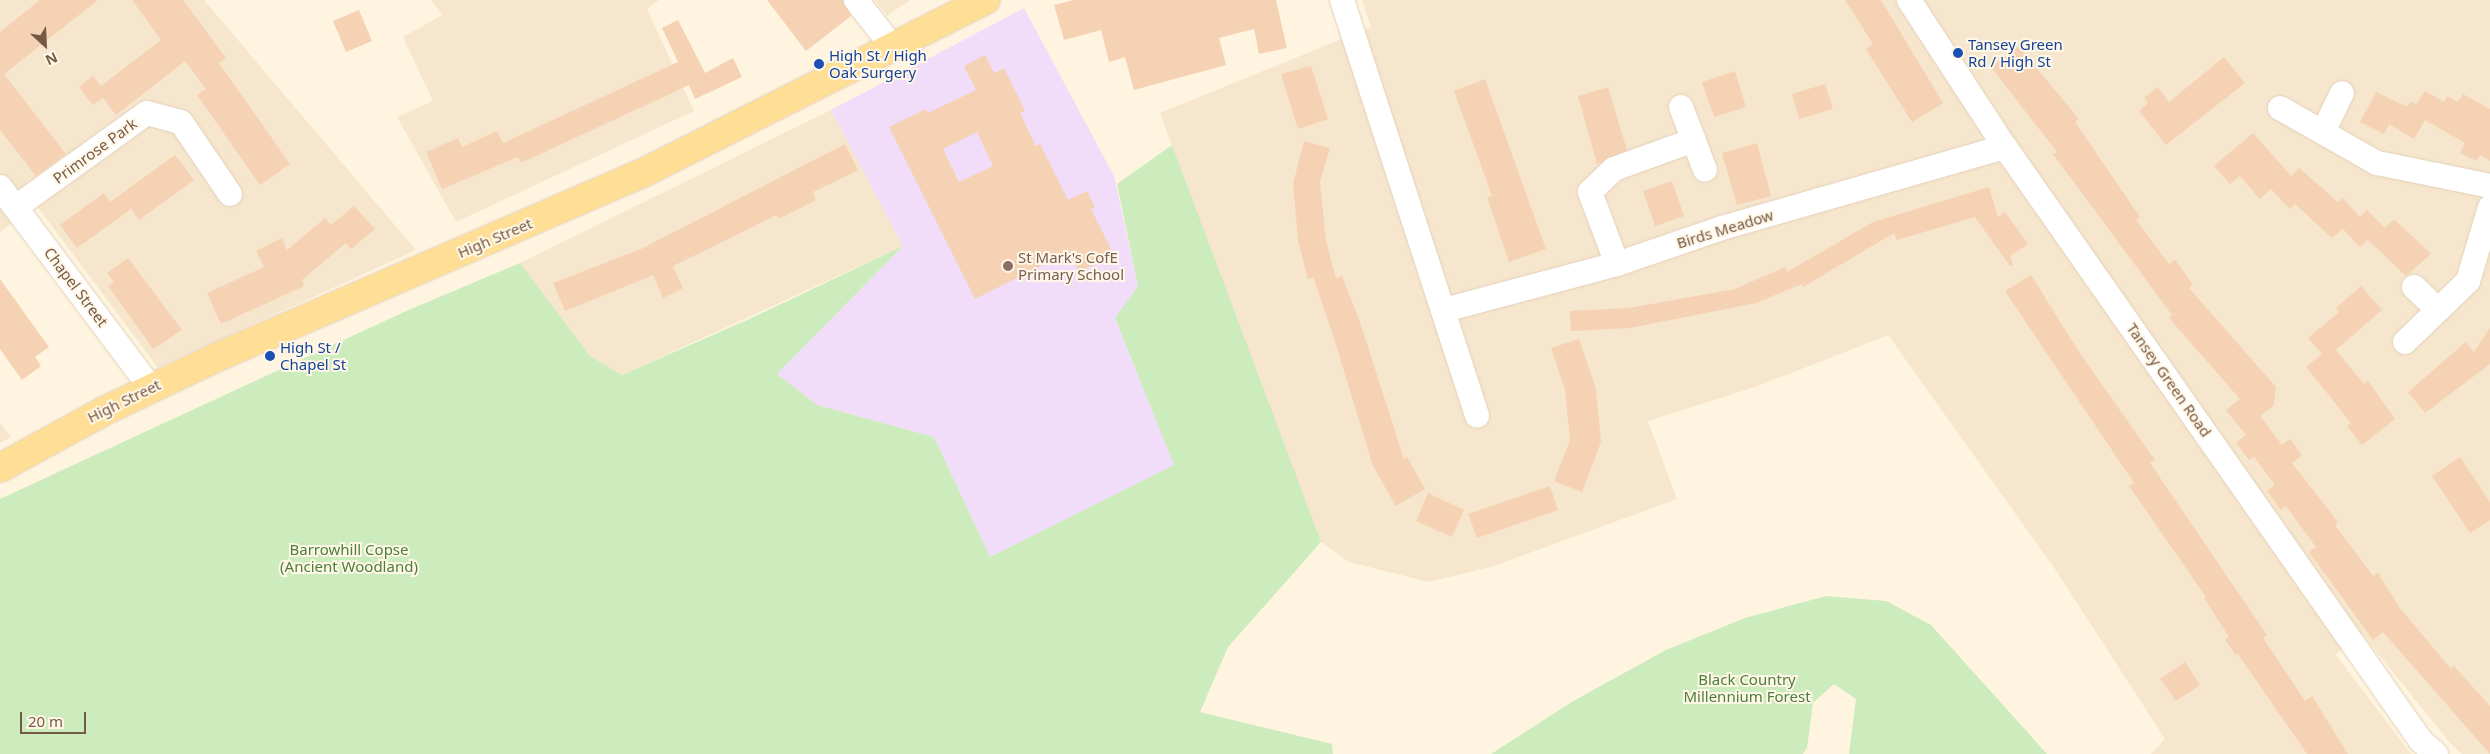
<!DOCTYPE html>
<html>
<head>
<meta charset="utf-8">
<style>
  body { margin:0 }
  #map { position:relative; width:2490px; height:754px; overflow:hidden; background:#fef4df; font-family:"Noto Sans",sans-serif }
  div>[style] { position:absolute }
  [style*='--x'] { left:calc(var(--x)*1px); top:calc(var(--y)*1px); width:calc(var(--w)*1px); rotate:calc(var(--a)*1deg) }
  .residential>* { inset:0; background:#f6e6cd }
  .education>* { inset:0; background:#f1dcfa }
  .green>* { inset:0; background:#cdecbd }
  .building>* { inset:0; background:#f6d2b4 }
  .roads { filter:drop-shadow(0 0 1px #e3d0ba) drop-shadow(0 0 1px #e3d0ba) }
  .minor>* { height:24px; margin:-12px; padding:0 12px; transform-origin:12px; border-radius:12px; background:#fff }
  .major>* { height:28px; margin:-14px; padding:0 14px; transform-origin:14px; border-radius:14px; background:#ffde95 }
  .dots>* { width:14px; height:14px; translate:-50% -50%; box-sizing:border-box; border:2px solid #fff7e7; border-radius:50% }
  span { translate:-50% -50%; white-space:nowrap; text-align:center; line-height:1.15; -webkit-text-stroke:4px #fff7e7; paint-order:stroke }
  .transit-label { font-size:15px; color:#164399 }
  .left { translate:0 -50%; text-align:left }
  .street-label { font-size:15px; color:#765945 }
  .education-label { font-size:15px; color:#785e54 }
  .park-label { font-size:15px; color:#4c7e3c }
  .north { position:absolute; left:20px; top:20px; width:50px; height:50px; -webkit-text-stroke:4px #fff7e7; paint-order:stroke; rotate:155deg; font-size:14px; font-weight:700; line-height:20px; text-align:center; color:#765945 }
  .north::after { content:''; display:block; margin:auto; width:18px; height:22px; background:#765945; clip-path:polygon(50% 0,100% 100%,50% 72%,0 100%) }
  .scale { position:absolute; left:20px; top:712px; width:66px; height:22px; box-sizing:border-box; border:2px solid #765945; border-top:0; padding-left:6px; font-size:15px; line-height:18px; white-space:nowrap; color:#765945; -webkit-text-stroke:4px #fff7e7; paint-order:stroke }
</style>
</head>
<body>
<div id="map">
  <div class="residential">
    <i style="clip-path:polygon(0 0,204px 0,416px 250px,158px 368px,36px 205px,0 232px)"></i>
    <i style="clip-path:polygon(431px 0,659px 0,647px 9px,694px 111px,456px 222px,397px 117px,433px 101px,403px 37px,442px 15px)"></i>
    <i style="clip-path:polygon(875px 0,910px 0,887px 16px)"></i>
    <i style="clip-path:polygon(1362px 0,2490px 0,2490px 754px,2462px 754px,2451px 744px,2362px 634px,2335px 654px,2411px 754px,2151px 754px,2165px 739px,2057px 572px,1888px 335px,1758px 386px,1648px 421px,1677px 499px,1494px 566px,1429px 582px,1349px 562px,1321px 542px,1299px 491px,1160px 113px,1371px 27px)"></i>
    <i style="clip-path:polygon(831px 110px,903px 246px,622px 375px,590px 356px,520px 263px)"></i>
    <i style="clip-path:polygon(0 422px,11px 437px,0 443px)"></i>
  </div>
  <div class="education">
    <i style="clip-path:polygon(1024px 8px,1114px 176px,1138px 286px,1115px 319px,1175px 465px,990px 557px,934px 437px,817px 405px,777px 374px,903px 246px,831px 110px)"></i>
  </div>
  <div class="green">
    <i style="clip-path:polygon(1172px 145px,1321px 542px,1228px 647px,1200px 712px,1332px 744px,1333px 754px,0 754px,0 499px,404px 312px,520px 263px,590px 356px,622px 375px,747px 320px,903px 246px,777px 374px,817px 405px,934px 437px,990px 557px,1174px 465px,1115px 318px,1138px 286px,1117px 184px)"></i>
    <i style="clip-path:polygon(1826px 596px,1886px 601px,1931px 625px,2047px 754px,1849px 754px,1856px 699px,1834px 684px,1813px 703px,1807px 748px,1803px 754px,1491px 754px,1575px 700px,1666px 650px,1745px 618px)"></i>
  </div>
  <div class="building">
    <i style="clip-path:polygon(40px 0,98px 0,4px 74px,66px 154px,36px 176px,0 130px,0 32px)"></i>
    <i style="clip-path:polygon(132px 0,183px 0,226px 58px,219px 63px,290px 164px,260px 185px,197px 95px,206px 89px,185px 61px,116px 115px,103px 98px,93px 105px,79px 87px,93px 76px,101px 86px,161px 40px)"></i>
    <i style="clip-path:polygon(767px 0,843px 0,851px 16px,806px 51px)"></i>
    <i style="clip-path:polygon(1074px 0,1276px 0,1287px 48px,1259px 54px,1254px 29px,1219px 38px,1226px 65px,1134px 90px,1125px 57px,1109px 62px,1101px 30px,1064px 40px,1054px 5px)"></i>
    <i style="clip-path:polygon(1845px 0,1881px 0,1943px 103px,1912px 122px,1866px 49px,1873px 44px)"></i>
    <i style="clip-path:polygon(359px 10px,372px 41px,346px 52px,333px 21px)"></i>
    <i style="clip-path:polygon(678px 20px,705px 73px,733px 58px,742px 77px,695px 99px,689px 85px,521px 163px,518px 157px,442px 189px,426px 152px,458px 138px,462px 147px,497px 131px,503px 143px,678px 62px,662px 28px)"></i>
    <i style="clip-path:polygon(2018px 46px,2079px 119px,2075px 122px,2140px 217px,2136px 220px,2169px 264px,2175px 260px,2193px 285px,2189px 288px,2276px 387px,2274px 405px,2260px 416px,2282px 445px,2290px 439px,2302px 455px,2292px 463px,2338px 522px,2335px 525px,2373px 576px,2378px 573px,2400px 608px,2451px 669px,2454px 666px,2490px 706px,2490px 754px,2383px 632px,2373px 640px,2309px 552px,2316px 547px,2286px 506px,2281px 510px,2267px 491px,2275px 485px,2254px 457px,2249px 460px,2236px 443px,2246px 435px,2226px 410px,2240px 399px,2169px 318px,2172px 315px,2053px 154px,2057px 152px,1991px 67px)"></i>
    <i style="clip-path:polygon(evenodd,985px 55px,994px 73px,1004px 68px,1025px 111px,1020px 113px,1036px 146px,1040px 144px,1068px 200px,1087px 191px,1095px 207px,1091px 209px,1114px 255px,1079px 272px,1069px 252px,975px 299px,889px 127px,926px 109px,928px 113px,976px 90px,964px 66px,985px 55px,977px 132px,993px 166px,959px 182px,943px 149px,977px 132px)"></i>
    <i style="clip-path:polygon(2224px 57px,2245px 83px,2166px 145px,2139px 111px,2148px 103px,2144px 98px,2158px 87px,2169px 102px)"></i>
    <i style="clip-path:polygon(1311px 66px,1328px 119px,1298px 129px,1281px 74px)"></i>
    <i style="clip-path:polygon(1735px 71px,1746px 107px,1714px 117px,1702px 82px)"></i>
    <i style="clip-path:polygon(1485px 79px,1546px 249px,1509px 262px,1487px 197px,1492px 196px,1454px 91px)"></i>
    <i style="clip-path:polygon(1825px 84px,1833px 109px,1799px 119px,1792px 94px)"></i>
    <i style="clip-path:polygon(1608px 87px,1627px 150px,1597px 164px,1578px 96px)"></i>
    <i style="clip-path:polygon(2425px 91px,2444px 102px,2447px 96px,2458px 102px,2463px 94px,2490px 109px,2490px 161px,2480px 155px,2477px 161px,2460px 153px,2465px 143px,2425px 120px,2414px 139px,2389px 124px,2384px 134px,2360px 122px,2376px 92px,2407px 107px,2411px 101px,2416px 105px)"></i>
    <i style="clip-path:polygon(2253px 133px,2291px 176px,2299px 168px,2338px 202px,2343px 198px,2360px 217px,2367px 210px,2385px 228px,2394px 219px,2431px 254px,2406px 276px,2368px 240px,2360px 247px,2343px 229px,2332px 238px,2295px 204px,2290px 209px,2271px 189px,2260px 199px,2240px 176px,2230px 184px,2214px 166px)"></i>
    <i style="clip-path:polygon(1304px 141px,1330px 148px,1320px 182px,1326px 241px,1336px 278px,1342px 276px,1360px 322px,1404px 459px,1407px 457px,1425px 489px,1396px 506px,1373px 466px,1332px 332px,1313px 277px,1308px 279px,1298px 240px,1293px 184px)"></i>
    <i style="clip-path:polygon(1757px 143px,1771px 196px,1737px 205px,1722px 153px)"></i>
    <i style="clip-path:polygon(845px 144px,858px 170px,813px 192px,816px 200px,779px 219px,777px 215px,673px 266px,683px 288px,663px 298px,653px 275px,565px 311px,553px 283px,641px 249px)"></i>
    <i style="clip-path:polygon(175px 155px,194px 180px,139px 220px,131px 209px,77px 248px,60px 225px,104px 193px,110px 202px)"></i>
    <i style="clip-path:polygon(1672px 181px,1684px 216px,1655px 226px,1643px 191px)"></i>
    <i style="clip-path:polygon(1989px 187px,1998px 217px,2005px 212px,2028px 244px,2010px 256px,2013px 265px,2010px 266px,1975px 217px,1897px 240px,1894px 233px,1803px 287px,1802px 284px,1756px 303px,1630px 328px,1571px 331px,1570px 311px,1629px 308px,1735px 289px,1785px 267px,1787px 272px,1873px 222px)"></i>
    <i style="clip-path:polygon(354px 206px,375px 229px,351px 249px,346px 243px,302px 280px,304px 286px,221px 324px,207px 293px,264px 267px,256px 251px,282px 238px,287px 250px,325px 218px,331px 225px)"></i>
    <i style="clip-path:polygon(128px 258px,182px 330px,153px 349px,108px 286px,114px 282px,107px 273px)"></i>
    <i style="clip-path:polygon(2031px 275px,2079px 352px,2155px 460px,2150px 463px,2267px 635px,2263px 638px,2305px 701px,2312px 696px,2348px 754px,2307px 754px,2238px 654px,2236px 656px,2225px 639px,2229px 637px,2204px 598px,2206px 597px,2129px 486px,2134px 483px,2005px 291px)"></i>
    <i style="clip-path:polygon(0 279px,49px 347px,35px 357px,41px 366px,22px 380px,0 349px)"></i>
    <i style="clip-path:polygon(2361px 286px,2382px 310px,2336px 350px,2364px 384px,2368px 381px,2395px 419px,2362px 445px,2347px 426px,2351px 423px,2306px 367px,2322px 354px,2308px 338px,2339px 312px,2336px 308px)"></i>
    <i style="clip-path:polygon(2490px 328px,2490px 364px,2425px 413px,2408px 392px,2466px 342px,2474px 352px)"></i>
    <i style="clip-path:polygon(1579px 339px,1596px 389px,1601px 442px,1582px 492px,1554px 481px,1570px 440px,1565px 390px,1551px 348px)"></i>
    <i style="clip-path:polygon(2460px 457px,2490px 502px,2490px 520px,2470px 533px,2432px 476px)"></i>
    <i style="clip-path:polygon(1550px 486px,1558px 510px,1477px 538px,1468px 514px)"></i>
    <i style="clip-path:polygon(1428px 493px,1464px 510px,1452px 537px,1416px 521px)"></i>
    <i style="clip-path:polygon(2185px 662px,2200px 685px,2176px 701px,2160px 679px)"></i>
  </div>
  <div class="roads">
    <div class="minor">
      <i style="--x:856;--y:0;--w:57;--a:52.1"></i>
      <i style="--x:1342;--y:0;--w:437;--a:72"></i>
      <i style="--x:1909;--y:0;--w:176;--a:56.9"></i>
      <i style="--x:2005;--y:147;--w:725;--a:55"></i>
      <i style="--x:2421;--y:741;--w:20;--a:41"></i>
      <i style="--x:1681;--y:107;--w:67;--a:69.1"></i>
      <i style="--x:2280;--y:108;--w:112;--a:29.6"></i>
      <i style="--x:2377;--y:163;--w:115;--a:11.5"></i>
      <i style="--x:2323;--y:132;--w:43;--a:-64"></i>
      <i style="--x:0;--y:187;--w:251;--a:53.1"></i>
      <i style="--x:16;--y:207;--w:161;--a:-35.7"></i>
      <i style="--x:147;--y:113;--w:35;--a:15"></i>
      <i style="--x:181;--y:122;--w:87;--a:55.8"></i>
      <i style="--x:1617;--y:264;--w:77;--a:-110.6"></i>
      <i style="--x:1590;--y:192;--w:33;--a:-44"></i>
      <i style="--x:1614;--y:169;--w:85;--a:-19.9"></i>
      <i style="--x:2414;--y:287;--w:33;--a:44"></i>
      <i style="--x:1444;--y:310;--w:179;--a:-14.9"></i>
      <i style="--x:1617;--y:264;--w:111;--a:-18.9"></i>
      <i style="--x:1722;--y:228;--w:294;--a:-16"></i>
      <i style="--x:2405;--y:342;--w:88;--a:-44.1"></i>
      <i style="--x:2468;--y:281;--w:77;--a:-73.4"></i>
    </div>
    <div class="major">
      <i style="--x:0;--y:468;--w:119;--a:-28.7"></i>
      <i style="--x:104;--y:411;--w:123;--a:-25.5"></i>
      <i style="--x:215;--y:358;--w:466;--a:-23.4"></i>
      <i style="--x:643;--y:173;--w:384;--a:-26.8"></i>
    </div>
  </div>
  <div class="dots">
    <i style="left:1958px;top:53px;background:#1a4fb4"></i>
    <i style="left:819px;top:64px;background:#1a4fb4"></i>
    <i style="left:1008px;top:266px;background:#8d6e63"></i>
    <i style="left:270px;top:356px;background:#1a4fb4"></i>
  </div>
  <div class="transit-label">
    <span class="left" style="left:1968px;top:53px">Tansey Green<br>Rd / High St</span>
    <span class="left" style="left:829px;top:64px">High St / High<br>Oak Surgery</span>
    <span class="left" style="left:280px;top:356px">High St /<br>Chapel St</span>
  </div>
  <div class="street-label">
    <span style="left:95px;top:151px;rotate:-36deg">Primrose Park</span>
    <span style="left:1725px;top:229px;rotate:-17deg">Birds Meadow</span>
    <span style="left:495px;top:238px;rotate:-23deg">High Street</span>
    <span style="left:76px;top:287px;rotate:53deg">Chapel Street</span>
    <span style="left:2169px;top:380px;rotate:55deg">Tansey Green Road</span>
    <span style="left:124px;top:401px;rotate:-26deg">High Street</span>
  </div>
  <div class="education-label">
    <span class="left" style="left:1018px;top:266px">St Mark's CofE<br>Primary School</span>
  </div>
  <div class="park-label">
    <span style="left:349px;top:558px">Barrowhill Copse<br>(Ancient Woodland)</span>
    <span style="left:1747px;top:688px">Black Country<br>Millennium Forest</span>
  </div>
  <div class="north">N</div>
  <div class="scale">20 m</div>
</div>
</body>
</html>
